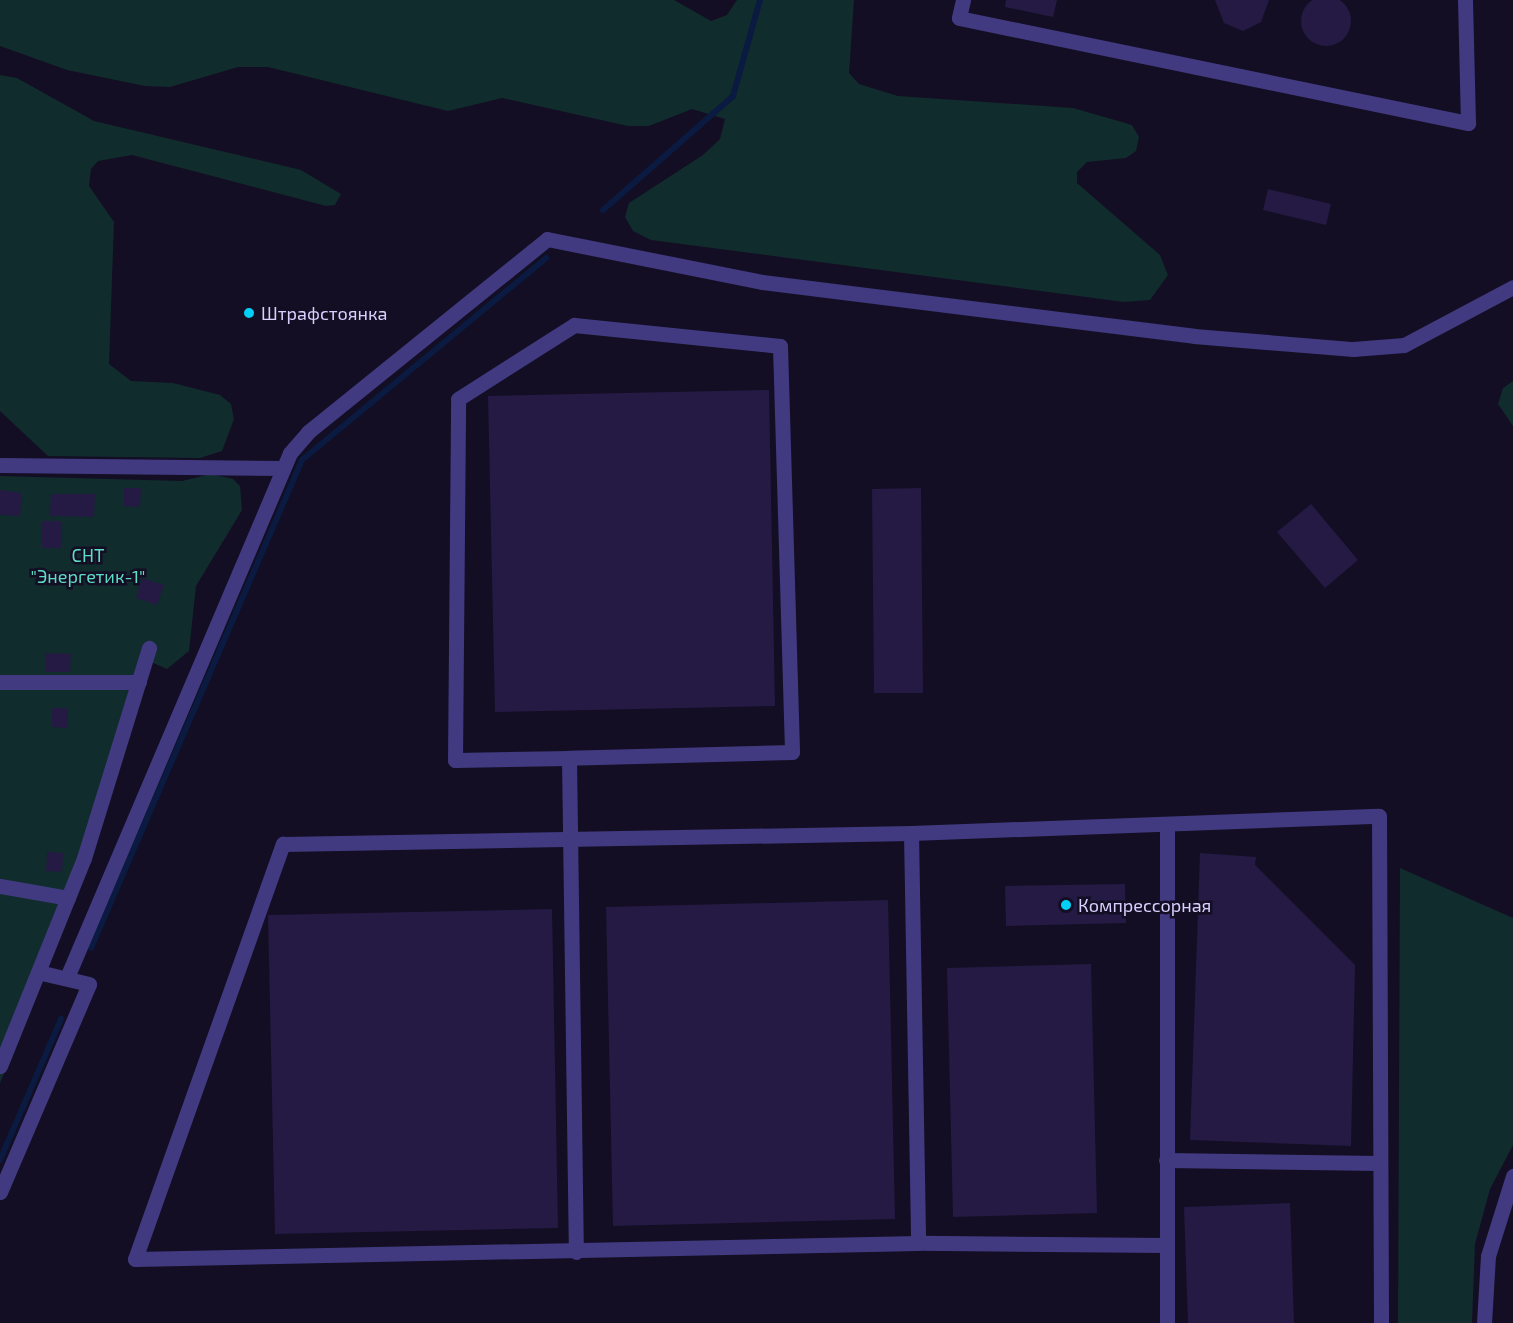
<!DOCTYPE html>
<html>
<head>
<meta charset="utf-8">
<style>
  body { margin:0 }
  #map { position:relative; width:1513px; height:1323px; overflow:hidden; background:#130e23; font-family:"Exo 2",sans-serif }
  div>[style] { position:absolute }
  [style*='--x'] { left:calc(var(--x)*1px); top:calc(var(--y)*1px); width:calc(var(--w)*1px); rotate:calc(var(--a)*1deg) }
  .green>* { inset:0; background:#112c2d }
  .stream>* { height:6px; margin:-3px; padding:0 3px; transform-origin:3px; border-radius:3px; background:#0a1a40 }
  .building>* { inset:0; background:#251a43 }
  .round { border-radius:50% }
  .minor>* { height:15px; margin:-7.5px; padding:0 7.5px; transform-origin:7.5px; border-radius:7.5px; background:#413a81 }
  .dots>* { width:16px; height:16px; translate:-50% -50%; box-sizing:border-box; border:3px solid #130e23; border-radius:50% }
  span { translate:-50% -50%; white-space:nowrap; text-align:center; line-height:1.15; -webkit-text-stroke:5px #130e23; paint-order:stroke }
  .poi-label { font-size:18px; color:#d9d0fe }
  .left { translate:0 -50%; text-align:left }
  .park-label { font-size:18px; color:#5dddc6 }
</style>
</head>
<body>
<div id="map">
  <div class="green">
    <i style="clip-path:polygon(0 0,674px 0,711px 21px,727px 15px,737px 0,854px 0,849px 73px,859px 84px,898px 96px,1073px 108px,1132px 125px,1139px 137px,1136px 151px,1126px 158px,1087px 162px,1077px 172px,1077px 183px,1160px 255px,1168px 275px,1150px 300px,1124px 302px,651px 240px,633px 231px,625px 217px,629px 203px,703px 155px,720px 139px,725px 119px,692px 109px,649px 126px,628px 126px,502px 98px,448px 111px,268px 67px,238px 67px,170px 87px,145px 86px,67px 70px,0 46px)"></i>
    <i style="clip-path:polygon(0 75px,17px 78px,94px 121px,301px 170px,341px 194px,335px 205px,326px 206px,132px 155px,98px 161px,91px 169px,89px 186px,114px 222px,109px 364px,131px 381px,173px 383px,220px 395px,231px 404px,234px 419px,222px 451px,200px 458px,48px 456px,0 411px)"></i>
    <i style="clip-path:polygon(1513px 381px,1513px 426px,1498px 404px,1503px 388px)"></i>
    <i style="clip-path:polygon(211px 474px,233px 479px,240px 486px,242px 510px,196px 586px,189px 651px,167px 669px,151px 662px,93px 852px,0 1083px,0 476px,182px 481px)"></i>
    <i style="clip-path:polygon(1400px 868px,1513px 918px,1513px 1145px,1490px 1189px,1475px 1244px,1472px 1323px,1398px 1323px)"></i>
  </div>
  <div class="stream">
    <i style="--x:603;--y:210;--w:173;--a:-41.2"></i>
    <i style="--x:733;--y:96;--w:100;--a:-74.3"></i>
    <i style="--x:91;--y:948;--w:532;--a:-66.62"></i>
    <i style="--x:302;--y:460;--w:317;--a:-39.6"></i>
    <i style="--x:0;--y:1160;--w:154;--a:-66.6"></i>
  </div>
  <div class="building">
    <i class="round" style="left:1301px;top:-4px;width:50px;height:50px"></i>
    <i style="clip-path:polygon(1006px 0,1057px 0,1053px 17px,1005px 7px)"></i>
    <i style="clip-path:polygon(1215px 0,1269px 0,1261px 22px,1243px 31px,1224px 23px)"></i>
    <i style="clip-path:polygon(1268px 189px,1331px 204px,1326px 225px,1263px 210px)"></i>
    <i style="clip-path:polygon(769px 390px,775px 706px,495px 712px,488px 396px)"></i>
    <i style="clip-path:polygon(124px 488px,141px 488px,140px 507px,124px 506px)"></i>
    <i style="clip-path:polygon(921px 488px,923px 693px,874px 693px,872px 489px)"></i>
    <i style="clip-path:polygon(0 490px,22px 493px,20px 516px,0 515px)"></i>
    <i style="clip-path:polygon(51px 494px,95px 494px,94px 517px,50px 516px)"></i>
    <i style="clip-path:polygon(1311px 504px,1358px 560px,1325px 588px,1277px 532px)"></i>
    <i style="clip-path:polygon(42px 521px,62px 521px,62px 548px,42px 548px)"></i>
    <i style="clip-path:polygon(142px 578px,164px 585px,157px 605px,136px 598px)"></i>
    <i style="clip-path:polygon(46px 653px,71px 654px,70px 672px,45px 672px)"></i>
    <i style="clip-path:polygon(52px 708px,68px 708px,67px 728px,52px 727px)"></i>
    <i style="clip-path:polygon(47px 852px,63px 853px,62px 872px,46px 871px)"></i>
    <i style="clip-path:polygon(1200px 853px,1256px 857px,1255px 865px,1355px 965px,1351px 1146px,1190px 1140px)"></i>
    <i style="clip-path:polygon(1125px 884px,1126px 923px,1006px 926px,1005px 886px)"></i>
    <i style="clip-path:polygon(888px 900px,895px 1219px,613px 1226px,606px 907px)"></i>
    <i style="clip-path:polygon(552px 909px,558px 1228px,275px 1234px,268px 915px)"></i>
    <i style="clip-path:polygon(1091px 964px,1097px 1213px,953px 1217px,947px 968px)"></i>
    <i style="clip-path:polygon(1290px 1203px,1294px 1323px,1188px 1323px,1184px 1207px)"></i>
  </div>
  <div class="minor">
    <i style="--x:963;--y:0;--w:18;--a:103"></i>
    <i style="--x:959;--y:18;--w:520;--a:11.66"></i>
    <i style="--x:1468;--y:123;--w:123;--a:-91.4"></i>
    <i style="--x:0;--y:465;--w:283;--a:0.6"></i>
    <i style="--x:0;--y:682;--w:139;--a:0"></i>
    <i style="--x:569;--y:758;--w:114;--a:179"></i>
    <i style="--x:455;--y:760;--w:361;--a:-89.5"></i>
    <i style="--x:458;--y:399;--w:138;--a:-32.5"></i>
    <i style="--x:574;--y:325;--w:207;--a:5.8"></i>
    <i style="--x:780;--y:346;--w:406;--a:88.3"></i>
    <i style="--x:792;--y:752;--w:223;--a:178.5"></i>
    <i style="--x:569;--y:758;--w:494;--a:89.2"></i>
    <i style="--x:1167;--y:825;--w:498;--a:90"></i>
    <i style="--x:911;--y:833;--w:410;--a:89"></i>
    <i style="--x:0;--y:886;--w:69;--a:10"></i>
    <i style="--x:68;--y:975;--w:567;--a:-66.96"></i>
    <i style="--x:290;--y:453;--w:28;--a:-49"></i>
    <i style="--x:308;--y:432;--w:307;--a:-38.9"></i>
    <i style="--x:547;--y:239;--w:219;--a:11.3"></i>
    <i style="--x:762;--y:282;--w:435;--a:7.1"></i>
    <i style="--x:1194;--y:336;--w:160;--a:4.7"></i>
    <i style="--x:1353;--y:349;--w:51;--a:-4.5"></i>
    <i style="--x:1404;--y:345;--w:123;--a:-28"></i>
    <i style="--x:0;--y:1066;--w:224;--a:-68"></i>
    <i style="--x:84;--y:858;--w:220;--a:-72.8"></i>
    <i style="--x:1166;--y:1160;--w:214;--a:0.8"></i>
    <i style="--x:0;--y:1192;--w:226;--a:-66.8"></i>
    <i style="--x:89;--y:984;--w:52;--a:-166.8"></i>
    <i style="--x:1166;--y:1245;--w:248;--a:-179.5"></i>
    <i style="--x:918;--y:1243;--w:783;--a:178.83"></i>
    <i style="--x:135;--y:1259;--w:441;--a:-70.4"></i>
    <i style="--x:283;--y:844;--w:628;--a:-1"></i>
    <i style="--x:911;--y:833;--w:468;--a:-2.1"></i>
    <i style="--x:1379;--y:816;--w:507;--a:89.77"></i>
    <i style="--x:1484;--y:1323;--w:67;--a:-86.6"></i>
    <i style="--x:1488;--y:1256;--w:84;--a:-72.6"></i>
  </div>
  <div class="dots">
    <i style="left:249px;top:313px;background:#04cff7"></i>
    <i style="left:1066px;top:905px;background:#04cff7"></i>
  </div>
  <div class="poi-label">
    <span class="left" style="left:261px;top:313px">Штрафстоянка</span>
    <span class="left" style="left:1078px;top:905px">Компрессорная</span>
  </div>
  <div class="park-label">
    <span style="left:88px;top:566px">СНТ<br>"Энергетик-1"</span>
  </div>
</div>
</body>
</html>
